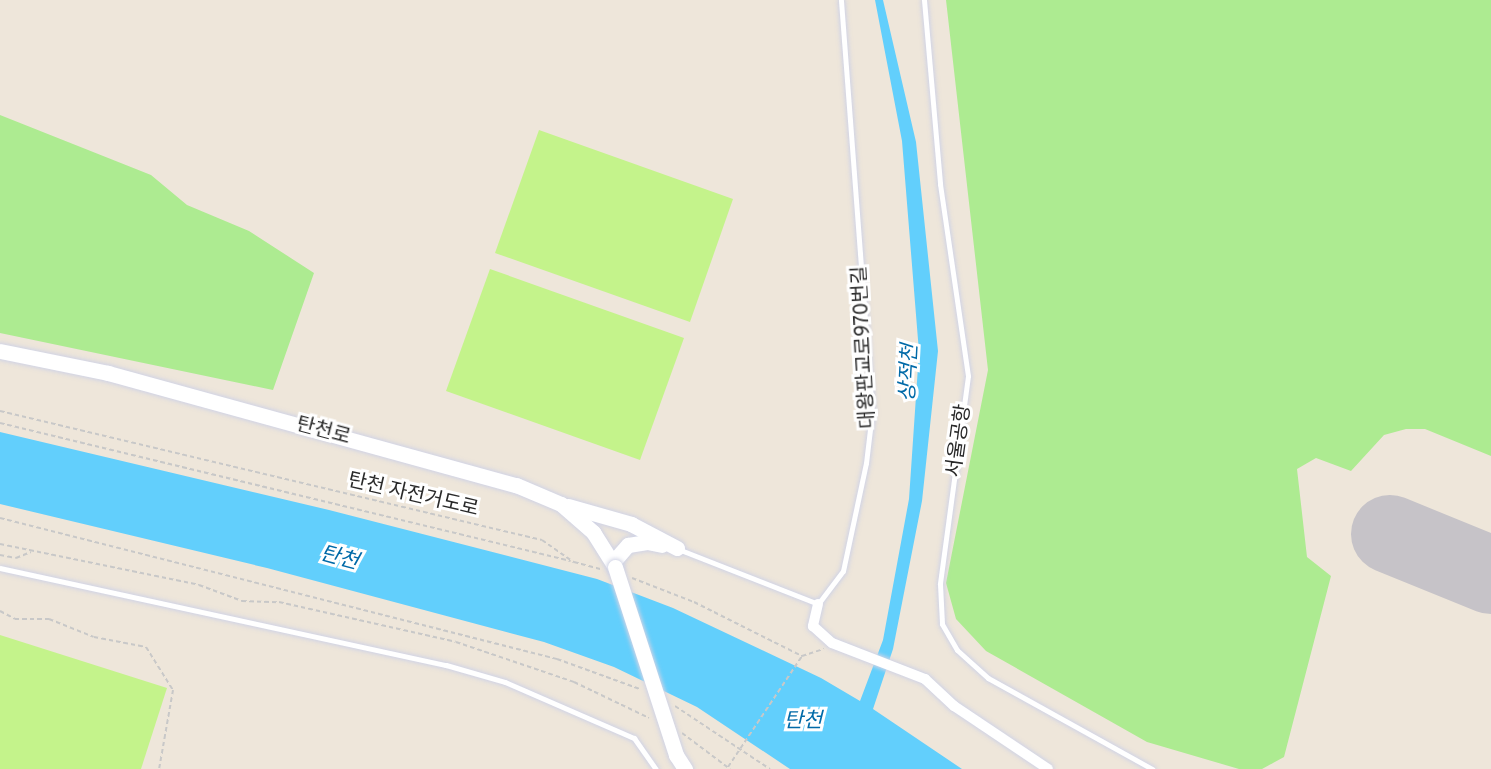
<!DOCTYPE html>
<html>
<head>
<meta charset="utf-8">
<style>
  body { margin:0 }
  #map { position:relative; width:1491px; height:769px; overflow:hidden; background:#eee6da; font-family:Overpass,"Noto Sans KR",sans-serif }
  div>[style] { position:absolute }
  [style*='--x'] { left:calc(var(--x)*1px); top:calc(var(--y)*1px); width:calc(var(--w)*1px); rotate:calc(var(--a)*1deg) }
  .green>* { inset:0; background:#adeb91 }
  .pitch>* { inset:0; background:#c4f38b }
  .water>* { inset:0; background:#62cffc }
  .runway>* { height:78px; margin:-39px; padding:0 39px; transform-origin:39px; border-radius:39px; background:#c6c3c8 }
  .path>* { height:2px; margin-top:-1px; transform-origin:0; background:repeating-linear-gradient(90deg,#c8c8c8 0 4.5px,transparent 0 7.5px) }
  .roads { filter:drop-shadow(0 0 2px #d0d3e5) drop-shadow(0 0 2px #d0d3e5) }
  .service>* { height:5px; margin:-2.5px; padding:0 2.5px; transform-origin:2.5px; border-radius:2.5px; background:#fff }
  .minor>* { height:10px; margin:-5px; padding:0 5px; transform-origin:5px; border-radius:5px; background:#fff }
  .secondary>* { height:15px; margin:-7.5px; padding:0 7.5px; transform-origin:7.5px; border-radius:7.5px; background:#fff }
  .bridges { filter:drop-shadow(0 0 2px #d0d3e5) drop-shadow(0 0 2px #d0d3e5) }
  .secondary-bridge>* { height:15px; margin:-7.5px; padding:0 7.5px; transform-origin:7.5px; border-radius:7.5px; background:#fff }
  span { translate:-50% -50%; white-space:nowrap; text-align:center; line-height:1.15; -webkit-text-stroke:6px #fff; paint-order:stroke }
  .street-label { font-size:20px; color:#2a2a2a }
  .water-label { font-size:21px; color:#006aa8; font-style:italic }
</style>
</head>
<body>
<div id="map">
  <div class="green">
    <i style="clip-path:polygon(946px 0,1491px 0,1491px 456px,1425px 429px,1406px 429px,1384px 435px,1351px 471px,1316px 458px,1297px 469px,1307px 557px,1331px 576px,1284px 757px,1262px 769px,1239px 769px,1147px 742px,986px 651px,956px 619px,946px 583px,988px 370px)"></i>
    <i style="clip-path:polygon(0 115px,151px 175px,187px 205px,249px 231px,314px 273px,273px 390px,0 333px)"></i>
  </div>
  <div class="pitch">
    <i style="clip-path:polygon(539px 130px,733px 199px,690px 322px,495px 253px)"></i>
    <i style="clip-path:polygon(490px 269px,684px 338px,640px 460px,446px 391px)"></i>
    <i style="clip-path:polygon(0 635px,167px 688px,141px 769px,0 769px)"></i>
  </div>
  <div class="water">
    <i style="clip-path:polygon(875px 0,883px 0,916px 142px,938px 351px,922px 501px,893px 649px,873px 709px,962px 769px,790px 769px,697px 707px,614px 667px,544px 642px,267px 568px,0 504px,0 432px,329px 510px,597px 579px,673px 608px,821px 678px,860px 701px,883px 640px,909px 499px,919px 352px,902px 141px)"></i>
  </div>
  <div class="runway">
    <i style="--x:1390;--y:534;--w:109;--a:22.1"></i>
  </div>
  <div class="path">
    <i style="--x:0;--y:411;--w:557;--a:13.39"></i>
    <i style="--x:542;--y:540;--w:39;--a:35"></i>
    <i style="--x:574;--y:562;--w:28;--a:15"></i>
    <i style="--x:0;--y:423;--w:587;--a:13.59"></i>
    <i style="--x:0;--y:518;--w:575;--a:14.21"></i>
    <i style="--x:557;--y:659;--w:88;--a:19.9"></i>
    <i style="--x:0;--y:544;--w:203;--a:11.6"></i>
    <i style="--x:199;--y:585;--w:46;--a:20.4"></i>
    <i style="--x:242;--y:601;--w:37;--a:2"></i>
    <i style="--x:279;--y:602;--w:181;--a:12.7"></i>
    <i style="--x:456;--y:642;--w:125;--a:18.7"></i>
    <i style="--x:574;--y:682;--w:83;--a:25.6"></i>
    <i style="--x:0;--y:555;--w:16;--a:11"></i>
    <i style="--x:16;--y:558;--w:16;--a:-22"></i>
    <i style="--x:632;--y:578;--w:66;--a:21.2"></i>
    <i style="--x:694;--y:602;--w:121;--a:26.6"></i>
    <i style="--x:0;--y:611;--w:17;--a:28"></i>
    <i style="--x:15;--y:619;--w:34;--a:0"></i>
    <i style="--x:49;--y:619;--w:48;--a:21.8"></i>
    <i style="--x:94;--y:637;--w:53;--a:10.9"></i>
    <i style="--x:146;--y:647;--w:51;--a:57.9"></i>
    <i style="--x:173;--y:690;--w:80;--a:100"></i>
    <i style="--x:802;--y:656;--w:23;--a:-18"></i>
    <i style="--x:675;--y:706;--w:114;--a:33.6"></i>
    <i style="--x:682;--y:733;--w:60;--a:36.9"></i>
    <i style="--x:728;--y:767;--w:133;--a:-56.3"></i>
  </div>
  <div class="roads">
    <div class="service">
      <i style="--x:924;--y:0;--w:185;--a:85"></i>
      <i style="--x:940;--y:184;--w:194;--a:81.7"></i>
      <i style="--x:968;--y:376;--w:210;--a:97.7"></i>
      <i style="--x:940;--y:584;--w:40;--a:87.1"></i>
      <i style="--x:942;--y:624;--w:30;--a:60"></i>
      <i style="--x:957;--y:650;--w:42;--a:42.1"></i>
      <i style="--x:988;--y:678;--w:188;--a:29"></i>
      <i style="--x:678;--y:549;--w:150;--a:21.4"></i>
      <i style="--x:818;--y:604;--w:41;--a:-52.9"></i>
      <i style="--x:843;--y:571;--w:110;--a:-78"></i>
      <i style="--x:866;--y:463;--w:50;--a:-83.2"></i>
      <i style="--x:872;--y:413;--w:414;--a:-94.3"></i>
      <i style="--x:0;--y:568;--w:456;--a:12.3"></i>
      <i style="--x:446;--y:665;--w:61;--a:16.1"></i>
      <i style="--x:505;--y:682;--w:141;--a:23.5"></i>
      <i style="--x:634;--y:738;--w:38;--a:55"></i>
    </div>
    <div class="minor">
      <i style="--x:818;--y:604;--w:23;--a:103"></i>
      <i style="--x:813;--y:626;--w:25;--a:42"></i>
      <i style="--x:832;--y:643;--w:100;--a:21.2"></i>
      <i style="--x:925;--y:679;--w:40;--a:43"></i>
      <i style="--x:954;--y:706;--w:113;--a:33.8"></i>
    </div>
    <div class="secondary">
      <i style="--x:0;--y:351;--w:110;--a:11.5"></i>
      <i style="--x:108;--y:373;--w:423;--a:15.4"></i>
      <i style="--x:516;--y:485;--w:49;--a:22.9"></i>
      <i style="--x:561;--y:504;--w:43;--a:41.2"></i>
      <i style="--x:593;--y:532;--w:41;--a:57.8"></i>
      <i style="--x:568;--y:506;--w:66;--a:15.9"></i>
      <i style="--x:631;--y:524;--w:52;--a:27.6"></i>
      <i style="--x:613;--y:562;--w:23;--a:-49"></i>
      <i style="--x:628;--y:545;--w:19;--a:-9"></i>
      <i style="--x:647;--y:542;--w:15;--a:11"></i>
    </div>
  </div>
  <div class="bridges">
    <div class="secondary-bridge">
      <i style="--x:615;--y:567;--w:198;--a:72"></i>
      <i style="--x:676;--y:755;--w:17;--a:57"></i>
    </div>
  </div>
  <div class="street-label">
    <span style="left:865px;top:347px;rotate:-93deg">대왕판교로970번길</span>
    <span style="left:323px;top:432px;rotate:15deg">탄천로</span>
    <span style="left:960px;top:441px;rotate:-82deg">서울공항</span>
    <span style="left:413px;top:496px;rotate:13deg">탄천 자전거도로</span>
  </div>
  <div class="water-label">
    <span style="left:910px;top:373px;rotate:-87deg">상적천</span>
    <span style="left:339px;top:559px;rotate:15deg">탄천</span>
    <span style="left:803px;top:722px">탄천</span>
  </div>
</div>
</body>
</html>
